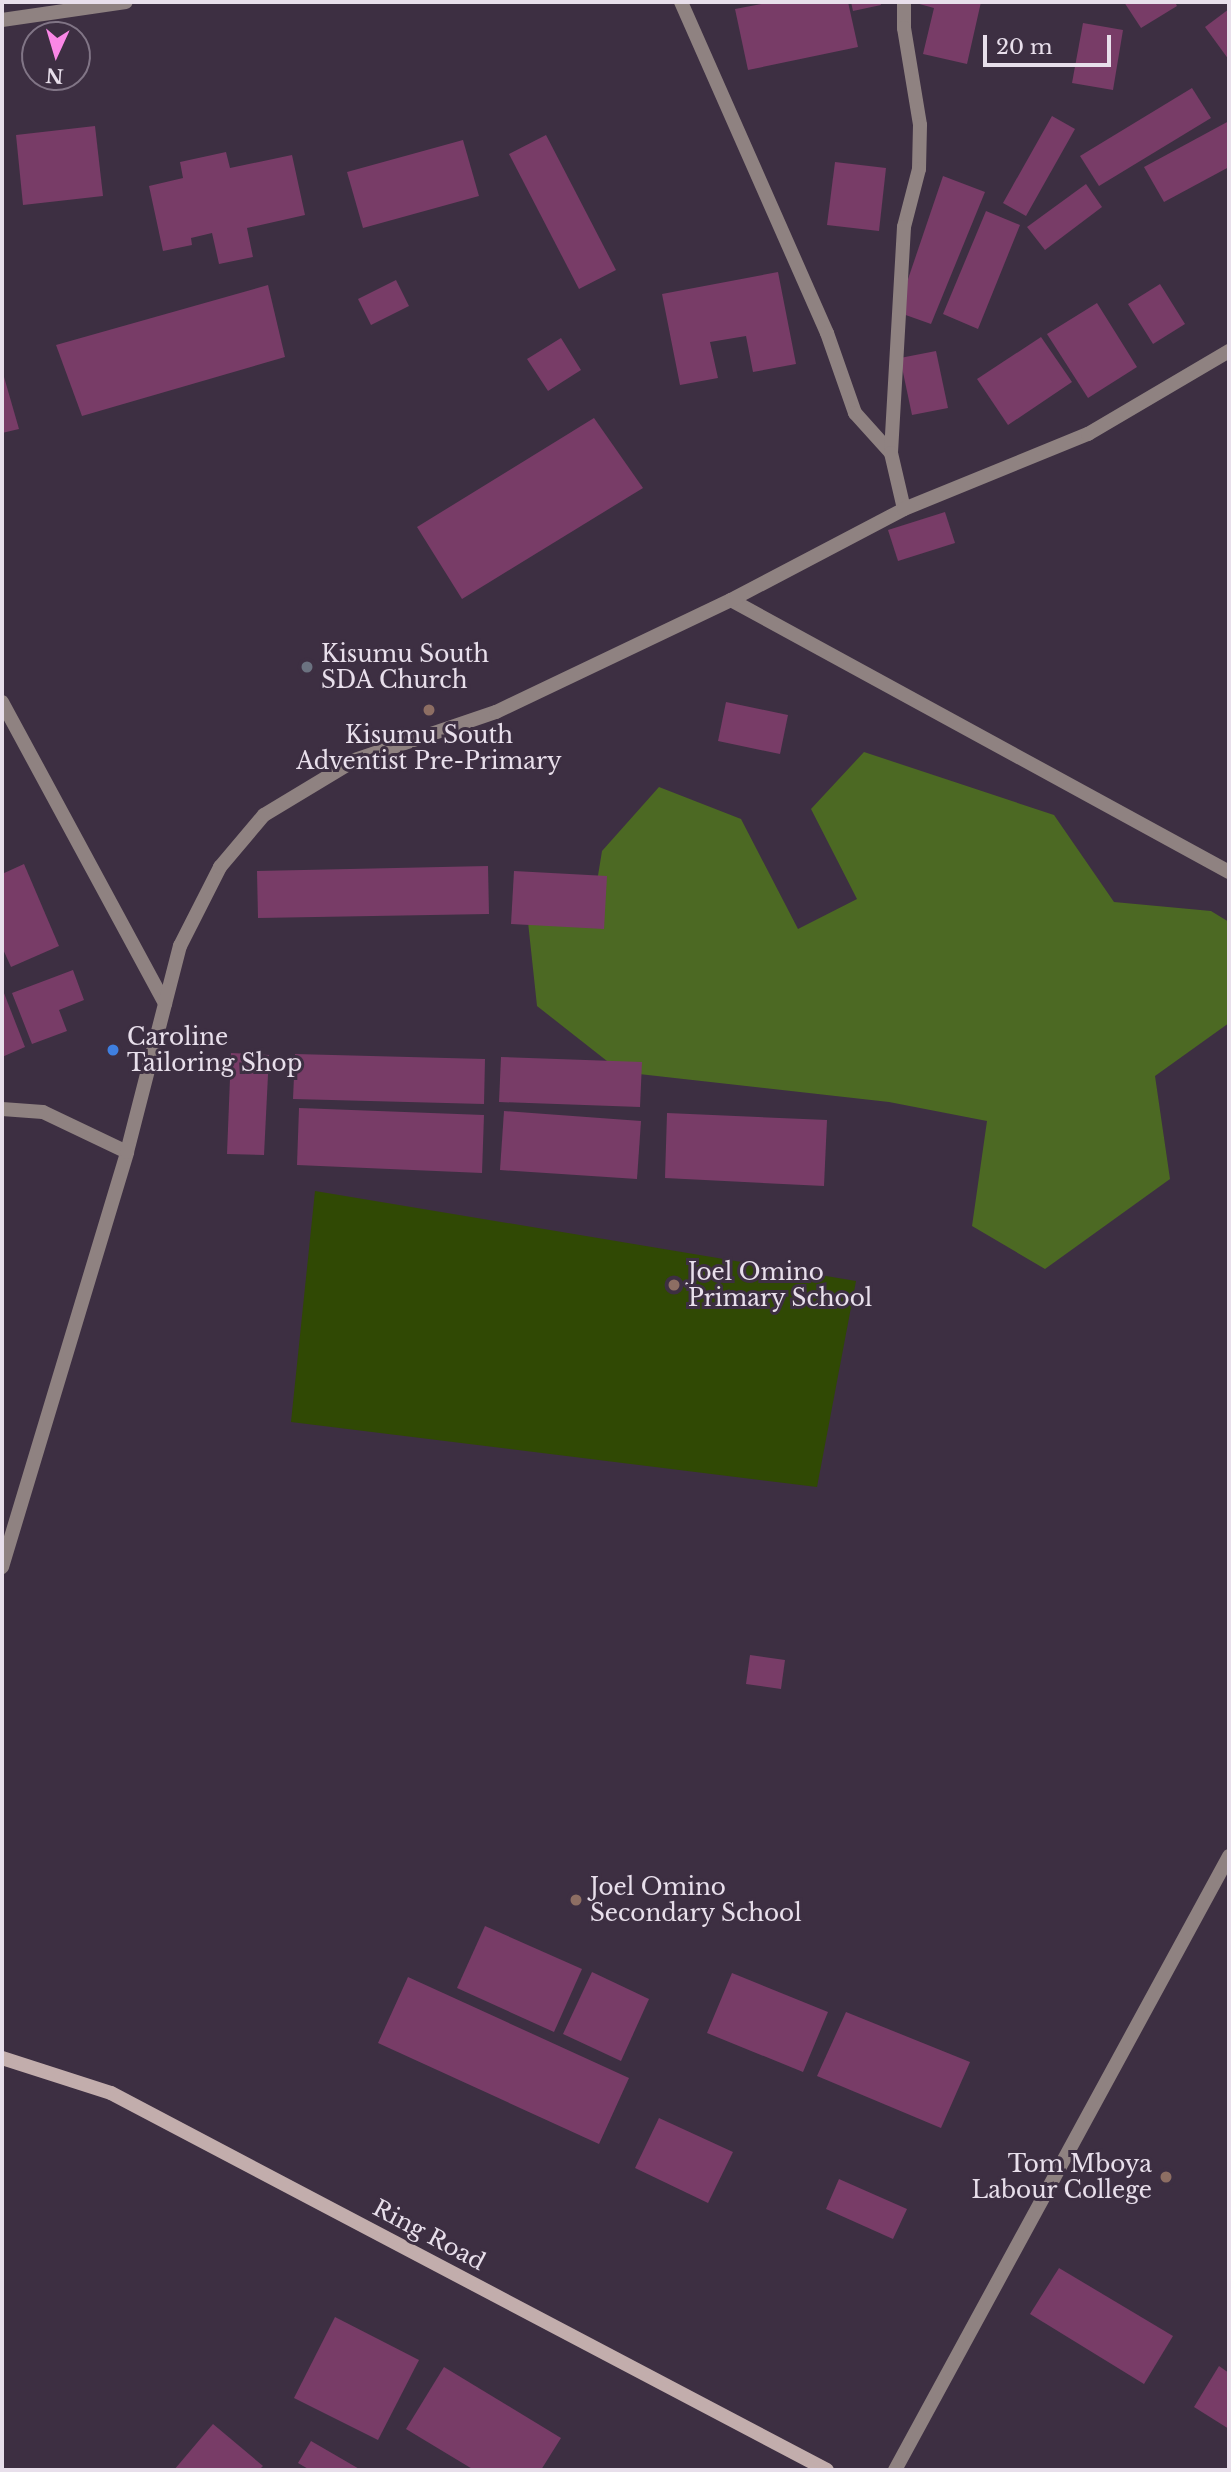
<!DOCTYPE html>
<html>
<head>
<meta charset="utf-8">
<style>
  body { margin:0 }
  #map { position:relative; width:1231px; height:2472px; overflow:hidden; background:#3d2f42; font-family:"Libre Baskerville",serif }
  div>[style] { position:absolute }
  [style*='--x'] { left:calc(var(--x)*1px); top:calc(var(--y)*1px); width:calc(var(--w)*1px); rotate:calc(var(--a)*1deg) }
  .green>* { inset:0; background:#304904 }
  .forest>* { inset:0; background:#4c6923 }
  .building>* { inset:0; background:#783c67 }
  .minor>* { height:14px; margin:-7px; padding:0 7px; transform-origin:7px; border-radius:7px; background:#8f8281 }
  .tertiary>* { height:14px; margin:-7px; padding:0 7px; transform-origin:7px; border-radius:7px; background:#8f8281 }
  .secondary>* { height:14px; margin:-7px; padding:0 7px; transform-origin:7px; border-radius:7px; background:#c2adac }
  .dots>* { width:19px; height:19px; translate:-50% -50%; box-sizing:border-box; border:4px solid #3d2f42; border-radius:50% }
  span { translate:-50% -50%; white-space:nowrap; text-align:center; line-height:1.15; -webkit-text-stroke:6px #3d2f42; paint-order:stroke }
  .poi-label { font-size:23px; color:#e8dfeb }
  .left { translate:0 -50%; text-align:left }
  .right { translate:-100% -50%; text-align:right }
  .street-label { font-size:23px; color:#e8dfeb }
  .frame { position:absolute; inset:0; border:4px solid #e8dfeb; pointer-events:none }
  .north { position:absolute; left:21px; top:21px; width:70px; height:70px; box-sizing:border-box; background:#3d2f42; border:2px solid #817586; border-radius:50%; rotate:184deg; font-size:19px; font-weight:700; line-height:28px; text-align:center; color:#e8dfeb }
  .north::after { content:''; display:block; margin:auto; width:24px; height:32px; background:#fa87e6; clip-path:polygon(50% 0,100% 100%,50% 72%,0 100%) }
  .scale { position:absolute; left:983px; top:35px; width:128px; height:32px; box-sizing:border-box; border:4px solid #e8dfeb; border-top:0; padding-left:9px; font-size:21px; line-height:24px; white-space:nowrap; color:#e8dfeb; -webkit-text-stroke:5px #3d2f42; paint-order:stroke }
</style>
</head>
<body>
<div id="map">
  <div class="green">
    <i style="clip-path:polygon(315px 1191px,856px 1281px,817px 1487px,291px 1422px)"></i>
  </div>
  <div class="forest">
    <i style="clip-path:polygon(864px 752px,1054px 815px,1114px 902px,1211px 911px,1229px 922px,1229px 1023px,1155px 1076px,1170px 1179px,1045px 1269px,972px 1226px,987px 1121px,889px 1102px,621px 1072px,537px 1006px,528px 922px,594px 900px,602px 851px,659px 787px,741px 819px,798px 929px,857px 899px,811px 809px)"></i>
  </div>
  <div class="building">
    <i style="clip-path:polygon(772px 2px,848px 2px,858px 47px,748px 70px,735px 9px)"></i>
    <i style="clip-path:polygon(851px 2px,880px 2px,881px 5px,853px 11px)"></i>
    <i style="clip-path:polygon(981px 2px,967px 64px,923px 54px,934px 8px,912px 2px)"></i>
    <i style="clip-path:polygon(1124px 2px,1175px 2px,1177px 6px,1141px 28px)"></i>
    <i style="clip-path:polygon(1229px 9px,1229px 60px,1205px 27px)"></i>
    <i style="clip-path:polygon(1083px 23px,1123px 30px,1113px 90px,1072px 83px)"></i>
    <i style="clip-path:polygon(1192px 88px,1211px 118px,1099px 186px,1080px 156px)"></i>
    <i style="clip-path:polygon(1052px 116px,1075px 129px,1026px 216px,1003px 203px)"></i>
    <i style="clip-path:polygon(1229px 121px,1229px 167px,1164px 202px,1144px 167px)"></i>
    <i style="clip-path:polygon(95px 126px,103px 196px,23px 205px,16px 135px)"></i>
    <i style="clip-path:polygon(546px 135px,616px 270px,579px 289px,509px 154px)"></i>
    <i style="clip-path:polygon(463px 140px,479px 196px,363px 228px,347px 172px)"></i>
    <i style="clip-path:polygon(226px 152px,230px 168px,292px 155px,305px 215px,247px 228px,253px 257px,219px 264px,212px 233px,191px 238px,192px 245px,163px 251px,149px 186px,183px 178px,180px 162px)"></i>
    <i style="clip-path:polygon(835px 162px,886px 168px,879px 231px,827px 225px)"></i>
    <i style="clip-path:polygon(943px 176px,985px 192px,931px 324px,900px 313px,905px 288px)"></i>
    <i style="clip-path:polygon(1086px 184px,1102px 207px,1045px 250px,1027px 227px)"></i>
    <i style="clip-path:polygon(986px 211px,1020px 225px,978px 329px,943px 314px)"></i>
    <i style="clip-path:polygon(778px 272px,796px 364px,753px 372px,746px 336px,710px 342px,718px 378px,680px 385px,662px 294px)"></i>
    <i style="clip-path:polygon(396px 280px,409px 306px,371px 325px,358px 299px)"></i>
    <i style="clip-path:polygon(1160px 284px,1185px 324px,1153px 344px,1128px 304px)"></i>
    <i style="clip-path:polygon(268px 285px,285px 357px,82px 416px,56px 345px)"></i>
    <i style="clip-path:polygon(1097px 303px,1137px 367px,1088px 398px,1047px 334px)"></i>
    <i style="clip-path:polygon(1041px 337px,1072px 382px,1008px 425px,977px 379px)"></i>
    <i style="clip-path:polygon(561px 338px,581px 370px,548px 391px,527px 359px)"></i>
    <i style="clip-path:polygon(936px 351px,948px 408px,912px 415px,900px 358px)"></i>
    <i style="clip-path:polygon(2px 370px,19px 429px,2px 433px)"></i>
    <i style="clip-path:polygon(594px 418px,643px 488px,462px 599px,417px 527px)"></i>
    <i style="clip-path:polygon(945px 512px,955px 543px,898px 561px,888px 530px)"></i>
    <i style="clip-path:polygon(726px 702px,788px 715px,780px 754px,718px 741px)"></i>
    <i style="clip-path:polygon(24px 864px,59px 946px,11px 967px,2px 947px,2px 874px)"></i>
    <i style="clip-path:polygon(488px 866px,489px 914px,258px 918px,257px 871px)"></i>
    <i style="clip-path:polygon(514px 871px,607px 876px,604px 929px,511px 924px)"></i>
    <i style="clip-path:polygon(73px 970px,84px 1000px,59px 1010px,67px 1031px,32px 1044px,12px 993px)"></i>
    <i style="clip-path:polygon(2px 988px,25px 1047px,2px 1057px)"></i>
    <i style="clip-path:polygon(231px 1053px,269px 1055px,264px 1155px,227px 1154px)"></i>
    <i style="clip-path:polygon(295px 1054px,485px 1059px,484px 1104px,293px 1099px)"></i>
    <i style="clip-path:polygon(501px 1057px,642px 1062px,640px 1107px,499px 1102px)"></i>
    <i style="clip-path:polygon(299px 1108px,484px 1115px,482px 1173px,297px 1165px)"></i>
    <i style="clip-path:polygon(504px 1111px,641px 1121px,637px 1179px,500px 1170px)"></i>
    <i style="clip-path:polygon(667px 1113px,827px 1120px,824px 1186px,665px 1178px)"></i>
    <i style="clip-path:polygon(750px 1655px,785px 1660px,781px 1689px,746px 1684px)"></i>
    <i style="clip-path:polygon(485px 1926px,582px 1969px,554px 2032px,457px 1988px)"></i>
    <i style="clip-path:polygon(592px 1972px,649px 1999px,621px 2061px,563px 2034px)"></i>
    <i style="clip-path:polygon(732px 1973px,828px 2012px,803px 2072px,707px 2033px)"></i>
    <i style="clip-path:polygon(408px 1977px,629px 2078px,599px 2144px,378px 2043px)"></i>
    <i style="clip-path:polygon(846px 2012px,970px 2062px,941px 2128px,817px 2076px)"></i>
    <i style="clip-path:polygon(659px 2118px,733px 2152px,708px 2203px,635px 2168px)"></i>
    <i style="clip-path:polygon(839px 2179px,907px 2209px,893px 2239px,826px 2209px)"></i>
    <i style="clip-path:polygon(1059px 2268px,1173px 2336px,1144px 2384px,1030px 2314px)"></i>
    <i style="clip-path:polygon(335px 2317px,419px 2360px,378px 2440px,294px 2398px)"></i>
    <i style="clip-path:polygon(1219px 2366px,1229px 2373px,1229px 2429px,1194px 2407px)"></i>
    <i style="clip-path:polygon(444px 2367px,561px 2438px,541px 2470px,474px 2470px,406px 2429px)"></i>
    <i style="clip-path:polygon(213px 2424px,263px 2466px,259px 2470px,174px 2470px)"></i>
    <i style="clip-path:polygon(311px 2441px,361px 2470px,310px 2470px,298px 2463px)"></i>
  </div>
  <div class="minor">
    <i style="--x:681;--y:2;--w:362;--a:66.2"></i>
    <i style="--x:827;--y:333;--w:85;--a:70.7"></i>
    <i style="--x:855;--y:413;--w:54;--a:48"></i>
    <i style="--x:904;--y:2;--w:26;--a:90"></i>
    <i style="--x:904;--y:28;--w:98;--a:80.6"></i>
    <i style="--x:920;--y:125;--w:44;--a:91.3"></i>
    <i style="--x:919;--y:169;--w:60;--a:104.5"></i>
    <i style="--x:904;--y:227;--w:226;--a:93.3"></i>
    <i style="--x:891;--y:453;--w:57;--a:76.9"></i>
    <i style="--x:2;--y:20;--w:125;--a:-8.3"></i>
    <i style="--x:731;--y:600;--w:567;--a:28.64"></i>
    <i style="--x:2;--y:702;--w:343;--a:61.6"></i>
    <i style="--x:895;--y:2470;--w:699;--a:-61.45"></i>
  </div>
  <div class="tertiary">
    <i style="--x:2;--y:1109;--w:41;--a:4.2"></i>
    <i style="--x:43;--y:1112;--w:93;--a:25.5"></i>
    <i style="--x:2;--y:1567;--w:433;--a:-73.2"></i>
    <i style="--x:127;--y:1152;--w:213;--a:-75.6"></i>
    <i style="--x:180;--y:946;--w:89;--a:-63.1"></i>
    <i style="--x:220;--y:867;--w:68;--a:-49.8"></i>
    <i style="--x:264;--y:815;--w:106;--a:-31.1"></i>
    <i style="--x:355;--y:760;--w:149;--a:-18.8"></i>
    <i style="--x:496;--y:712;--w:260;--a:-25.5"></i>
    <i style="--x:731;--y:600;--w:195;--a:-27.7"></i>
    <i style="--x:904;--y:509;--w:199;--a:-22.2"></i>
    <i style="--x:1088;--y:434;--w:164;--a:-30.5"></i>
  </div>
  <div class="secondary">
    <i style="--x:2;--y:2058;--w:114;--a:17.8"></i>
    <i style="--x:111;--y:2093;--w:809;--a:27.77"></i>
  </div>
  <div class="dots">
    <i style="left:307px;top:667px;background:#6b7280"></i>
    <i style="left:429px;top:710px;background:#8d6e63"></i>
    <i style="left:113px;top:1050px;background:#3f7fe0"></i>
    <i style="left:674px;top:1285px;background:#8d6e63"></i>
    <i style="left:576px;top:1900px;background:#8d6e63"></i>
    <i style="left:1166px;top:2177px;background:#8d6e63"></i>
  </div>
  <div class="poi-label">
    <span class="left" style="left:321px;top:667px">Kisumu South<br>SDA Church</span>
    <span style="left:429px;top:748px">Kisumu South<br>Adventist Pre-Primary</span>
    <span class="left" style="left:127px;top:1050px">Caroline<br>Tailoring Shop</span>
    <span class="left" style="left:688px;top:1285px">Joel Omino<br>Primary School</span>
    <span class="left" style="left:590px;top:1900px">Joel Omino<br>Secondary School</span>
    <span class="right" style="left:1152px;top:2177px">Tom Mboya<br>Labour College</span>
  </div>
  <div class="street-label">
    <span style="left:429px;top:2235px;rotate:28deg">Ring Road</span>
  </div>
  <div class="frame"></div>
  <div class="north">N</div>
  <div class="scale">20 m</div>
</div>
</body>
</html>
